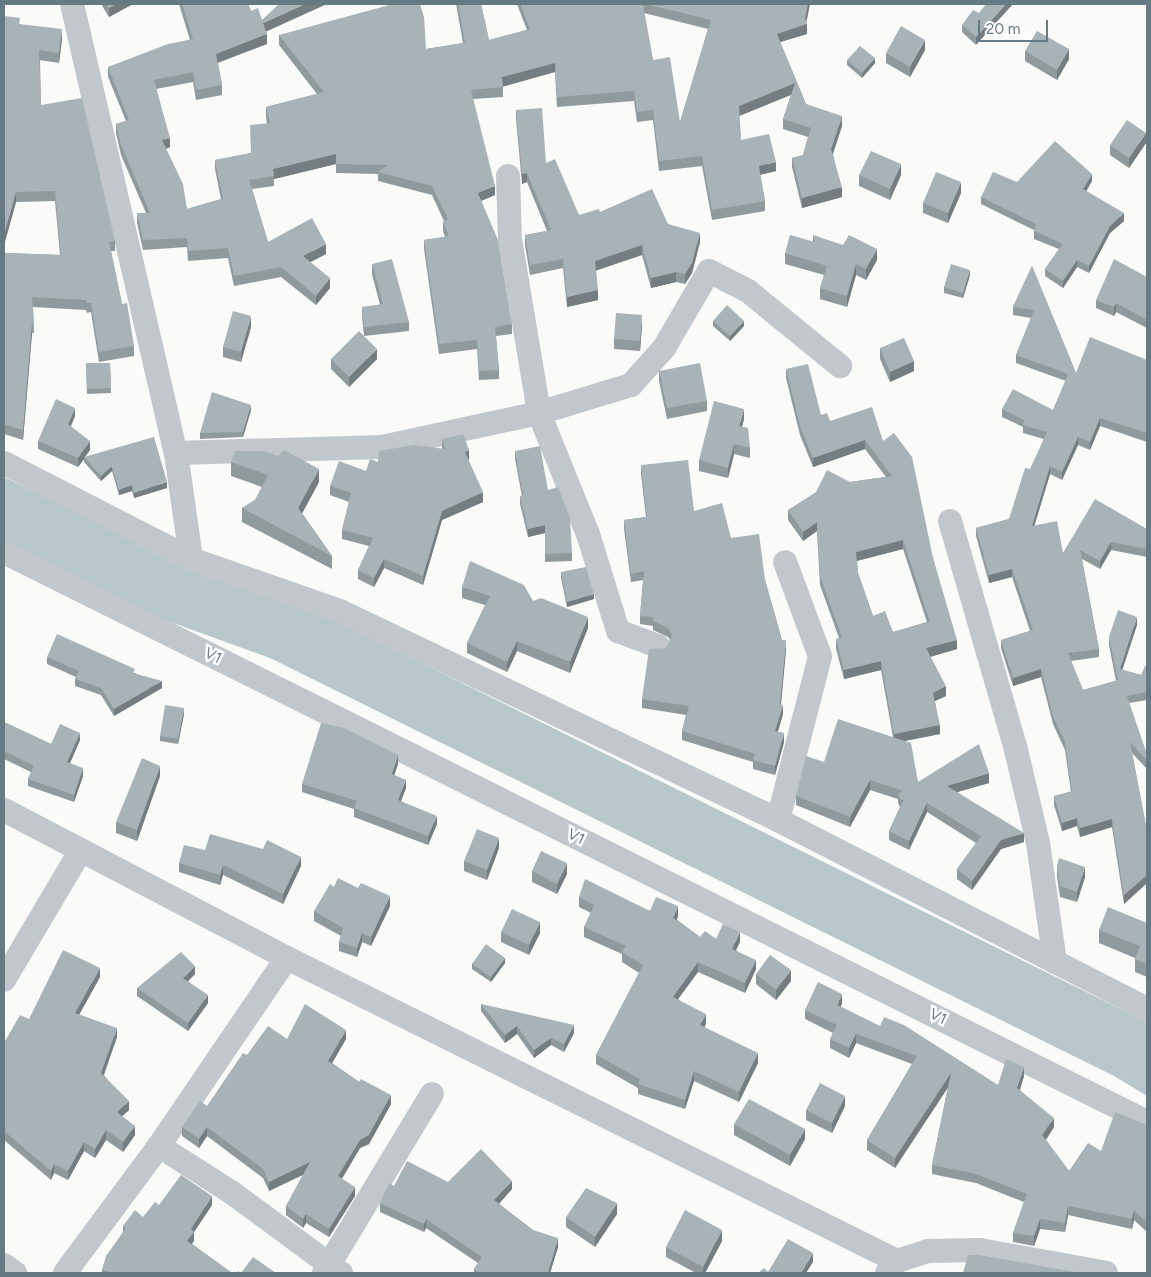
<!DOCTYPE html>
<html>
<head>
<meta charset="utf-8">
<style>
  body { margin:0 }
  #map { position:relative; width:1151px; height:1277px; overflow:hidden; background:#fafaf8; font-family:Figtree,sans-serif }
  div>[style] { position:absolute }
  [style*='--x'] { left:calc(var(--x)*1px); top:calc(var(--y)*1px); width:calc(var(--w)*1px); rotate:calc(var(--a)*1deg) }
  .water>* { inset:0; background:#b8c7c9 }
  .minor>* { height:24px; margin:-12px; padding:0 12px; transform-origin:12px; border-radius:12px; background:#c1c7ca }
  .wall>* { inset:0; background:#909a9d }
  .shaded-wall>* { inset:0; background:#767d80 }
  .building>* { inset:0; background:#a8b3b7 }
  span { translate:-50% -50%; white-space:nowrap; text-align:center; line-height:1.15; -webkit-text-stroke:5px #fff; paint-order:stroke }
  .street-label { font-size:15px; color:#657a83 }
  .frame { position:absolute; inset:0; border:5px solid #657a83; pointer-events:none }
  .scale { position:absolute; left:978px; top:20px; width:70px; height:22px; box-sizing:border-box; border:2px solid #657a83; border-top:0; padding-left:6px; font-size:15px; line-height:18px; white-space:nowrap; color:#657a83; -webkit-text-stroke:4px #fff; paint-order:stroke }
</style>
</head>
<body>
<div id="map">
  <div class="water">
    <i style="clip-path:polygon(4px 477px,190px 569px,341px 623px,1147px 1022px,1147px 1096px,1114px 1076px,270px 658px,121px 604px,4px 543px)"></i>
  </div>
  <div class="minor">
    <i style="--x:72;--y:4;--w:461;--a:77"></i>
    <i style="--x:176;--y:453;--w:107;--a:81.9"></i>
    <i style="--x:508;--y:176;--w:63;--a:88.2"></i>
    <i style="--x:510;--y:239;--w:176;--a:80.5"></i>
    <i style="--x:539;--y:413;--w:131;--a:68"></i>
    <i style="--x:588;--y:534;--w:102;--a:72.8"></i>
    <i style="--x:618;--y:631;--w:43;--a:20.6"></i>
    <i style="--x:176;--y:453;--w:206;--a:-1.7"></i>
    <i style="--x:382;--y:447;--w:161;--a:-12.2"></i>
    <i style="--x:539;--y:413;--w:96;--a:-16.9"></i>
    <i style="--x:631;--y:385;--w:50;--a:-48.3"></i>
    <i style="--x:664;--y:348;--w:89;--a:-59.7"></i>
    <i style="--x:709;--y:271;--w:44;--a:27.1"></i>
    <i style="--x:748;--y:291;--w:119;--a:39.2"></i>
    <i style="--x:4;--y:463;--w:210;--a:27.2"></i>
    <i style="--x:191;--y:559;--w:158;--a:19.2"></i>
    <i style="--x:340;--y:611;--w:485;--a:25.5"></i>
    <i style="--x:778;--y:820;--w:415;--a:27.1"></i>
    <i style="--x:950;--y:521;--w:238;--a:73.9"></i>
    <i style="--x:1016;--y:750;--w:96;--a:76.7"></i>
    <i style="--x:1038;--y:843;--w:120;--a:81.9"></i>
    <i style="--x:4;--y:552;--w:1277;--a:26.5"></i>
    <i style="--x:4;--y:810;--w:319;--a:27.6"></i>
    <i style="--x:287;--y:958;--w:681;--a:26.41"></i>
    <i style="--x:778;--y:820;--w:169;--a:-75.6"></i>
    <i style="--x:820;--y:656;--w:100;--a:-110.4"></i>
    <i style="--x:4;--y:980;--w:151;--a:-59.4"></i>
    <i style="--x:159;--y:1146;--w:85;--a:32.6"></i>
    <i style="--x:231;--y:1192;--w:137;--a:36.4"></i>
    <i style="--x:4;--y:1265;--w:14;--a:36"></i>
    <i style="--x:65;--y:1273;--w:158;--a:-53.5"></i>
    <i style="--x:159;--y:1146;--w:227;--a:-55.8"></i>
    <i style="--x:324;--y:1273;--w:209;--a:-58.9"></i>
    <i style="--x:887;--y:1273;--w:16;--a:-50"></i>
    <i style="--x:897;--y:1261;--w:33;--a:-18"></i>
    <i style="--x:928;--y:1251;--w:52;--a:-1.1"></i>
    <i style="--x:980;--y:1250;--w:128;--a:10.3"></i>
  </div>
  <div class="wall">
    <i style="clip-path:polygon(101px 4px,133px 4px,109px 17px)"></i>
    <i style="clip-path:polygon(evenodd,179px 4px,248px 4px,251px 11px,266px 31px,267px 44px,218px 63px,222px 85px,222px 95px,196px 100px,193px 82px,156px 89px,170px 147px,166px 149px,187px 209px,221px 199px,215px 169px,215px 160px,251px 153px,267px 124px,266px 117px,266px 107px,317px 94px,279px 45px,279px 35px,426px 49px,463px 43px,456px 4px,481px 4px,489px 40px,527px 30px,517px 4px,810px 4px,806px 21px,807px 34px,780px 42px,806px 104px,842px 126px,833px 154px,842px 197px,802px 208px,792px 167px,792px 158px,803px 155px,808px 137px,783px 129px,783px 119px,791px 95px,739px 116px,741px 140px,776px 171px,760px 175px,765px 201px,765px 211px,712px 220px,702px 166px,659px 171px,653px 120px,637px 122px,634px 101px,557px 107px,555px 72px,503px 86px,503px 97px,473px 99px,495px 195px,481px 201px,512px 324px,512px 334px,496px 336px,499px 370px,499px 379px,479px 380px,477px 349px,439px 354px,424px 249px,424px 240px,445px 237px,443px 231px,443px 222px,444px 221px,432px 195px,378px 181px,378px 174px,336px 173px,336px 164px,274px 179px,274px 186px,252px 189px,268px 242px,326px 254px,310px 262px,330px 288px,316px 305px,281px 277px,234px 286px,228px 258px,188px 261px,187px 247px,143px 250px,137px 223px,137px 213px,146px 213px,121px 155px,116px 133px,116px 124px,126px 121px,108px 77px,108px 67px,190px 40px,179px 4px,644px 13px,708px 29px,680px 122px,653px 60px,644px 13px)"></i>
    <i style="clip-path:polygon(979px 13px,976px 45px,962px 32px,962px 25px)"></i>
    <i style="clip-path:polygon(20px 24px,62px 39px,59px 63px,40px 60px,41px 105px,115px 241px,115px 251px,111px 251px,122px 304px,134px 346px,134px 356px,99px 362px,91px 312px,87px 313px,86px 310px,33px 307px,34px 333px,32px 333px,23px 440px,4px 434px,4px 253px,60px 255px,55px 201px,16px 202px,4px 245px)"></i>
    <i style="clip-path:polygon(925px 50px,910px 77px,886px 63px,886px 53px)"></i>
    <i style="clip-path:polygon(1025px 51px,1069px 59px,1057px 80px,1025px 61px)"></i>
    <i style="clip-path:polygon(847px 60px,875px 63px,862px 78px,847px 65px)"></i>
    <i style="clip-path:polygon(516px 110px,546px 163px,579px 215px,600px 212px,668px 224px,700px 242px,692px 273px,685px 284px,676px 282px,651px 288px,642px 255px,596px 270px,598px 300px,567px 307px,563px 268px,530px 275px,525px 245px,525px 235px,547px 231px,527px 182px,522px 184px,516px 119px)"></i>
    <i style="clip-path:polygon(1146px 143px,1129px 168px,1110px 155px,1110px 145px)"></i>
    <i style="clip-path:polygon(859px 175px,901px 175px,890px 200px,859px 186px)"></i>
    <i style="clip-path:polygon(1092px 181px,1086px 191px,1124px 221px,1110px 233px,1089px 273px,1077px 267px,1063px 288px,1045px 276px,1045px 269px,1059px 249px,1034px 239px,1034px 230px,981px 204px,981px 197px,1017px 182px)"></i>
    <i style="clip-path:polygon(961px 193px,948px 223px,923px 213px,923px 203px)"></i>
    <i style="clip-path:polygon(813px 235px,877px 260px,866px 280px,856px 275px,847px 307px,820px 299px,820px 288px,824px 275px,785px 264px,785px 253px,813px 242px)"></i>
    <i style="clip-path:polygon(372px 264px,409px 322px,409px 331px,364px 336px,362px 316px,362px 307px,380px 305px,372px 274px)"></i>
    <i style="clip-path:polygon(1032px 266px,1076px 373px,1147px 360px,1147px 442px,1100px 426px,1090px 450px,1078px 445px,1062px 480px,1050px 474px,1034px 525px,1063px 553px,1147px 529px,1147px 557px,1111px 550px,1100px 569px,1082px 559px,1099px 649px,1099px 657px,1071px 661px,1083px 690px,1116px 681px,1109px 645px,1109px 637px,1137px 625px,1122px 670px,1141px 675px,1147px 665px,1147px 700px,1129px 703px,1147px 755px,1147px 769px,1132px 753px,1147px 831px,1147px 883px,1124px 904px,1112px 827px,1080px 837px,1077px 826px,1062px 831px,1054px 805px,1054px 796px,1071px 792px,1065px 750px,1053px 724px,1041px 677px,1013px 686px,1001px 648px,1001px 640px,1030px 631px,1012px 577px,989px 583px,976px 536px,976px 528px,1009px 519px,1044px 439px,1023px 433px,1023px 427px,1002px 417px,1002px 409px,1053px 410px,1066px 381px,1016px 363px,1016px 355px,1031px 318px,1013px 315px,1013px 307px)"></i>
    <i style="clip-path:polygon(970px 275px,963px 298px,944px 293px,944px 287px)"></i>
    <i style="clip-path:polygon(1147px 277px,1147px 328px,1116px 312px,1114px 316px,1096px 308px,1096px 300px)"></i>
    <i style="clip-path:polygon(713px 321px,744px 326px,730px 341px,713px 326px)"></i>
    <i style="clip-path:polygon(642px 325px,640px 351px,614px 349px,614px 339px)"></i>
    <i style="clip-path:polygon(251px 327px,241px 362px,223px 357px,223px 347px)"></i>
    <i style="clip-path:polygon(880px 348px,914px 371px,890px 382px,880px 359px)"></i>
    <i style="clip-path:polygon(331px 359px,377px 359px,349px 387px,331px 369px)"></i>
    <i style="clip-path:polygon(86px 363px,110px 363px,111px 393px,87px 394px)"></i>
    <i style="clip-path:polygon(evenodd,786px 369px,821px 415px,830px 421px,883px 441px,933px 558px,957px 649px,930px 657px,946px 696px,935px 701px,940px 734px,905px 741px,918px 782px,989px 783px,957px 792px,1024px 842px,1001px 849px,972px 890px,957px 879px,957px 869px,976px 843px,927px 812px,909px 850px,889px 840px,889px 831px,900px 807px,898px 803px,898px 799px,870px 790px,850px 827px,796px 805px,796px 796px,824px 762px,893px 737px,881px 670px,844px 679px,836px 649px,836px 639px,839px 638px,820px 585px,817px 531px,803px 541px,788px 520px,788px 510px,850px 482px,886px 477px,865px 449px,813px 467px,800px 435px,786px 378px,786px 369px,903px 549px,927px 622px,893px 632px,873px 616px,858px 573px,857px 561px,903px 549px)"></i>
    <i style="clip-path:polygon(659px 371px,707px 401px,707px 411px,667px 419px,659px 381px)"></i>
    <i style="clip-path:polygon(251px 410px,243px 437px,200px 439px,200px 433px)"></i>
    <i style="clip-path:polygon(75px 416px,71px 426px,90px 450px,85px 457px,167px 488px,134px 498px,132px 491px,119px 495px,112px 471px,101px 481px,84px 462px,84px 459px,78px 467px,38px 449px,38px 441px)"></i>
    <i style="clip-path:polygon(744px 419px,742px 427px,750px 448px,750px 458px,734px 454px,728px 478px,699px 471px,699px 460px)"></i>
    <i style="clip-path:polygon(442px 439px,469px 460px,468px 460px,483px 502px,442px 520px,423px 585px,384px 568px,374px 587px,358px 579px,358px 570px,369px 546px,342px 539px,342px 530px,349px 502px,330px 495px,330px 486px,366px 471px,442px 449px)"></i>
    <i style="clip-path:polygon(515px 451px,548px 490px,572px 553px,572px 561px,545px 562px,545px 533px,528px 537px,520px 504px,520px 496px,522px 496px,515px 459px)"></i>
    <i style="clip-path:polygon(231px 462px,319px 482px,302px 513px,332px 556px,332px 569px,242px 522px,242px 508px,255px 500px,262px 487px,231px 476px)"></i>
    <i style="clip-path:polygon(641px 465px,694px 511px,731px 538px,765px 580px,782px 640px,786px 649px,781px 705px,783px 714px,778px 732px,784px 742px,775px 775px,753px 769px,753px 762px,682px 740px,682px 731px,686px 715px,642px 708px,642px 699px,670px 640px,668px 637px,653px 630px,653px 626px,640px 624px,640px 616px,643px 580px,631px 582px,624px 529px,624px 520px,646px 517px,641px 474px)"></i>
    <i style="clip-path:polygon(561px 572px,594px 599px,567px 607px,561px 578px)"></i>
    <i style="clip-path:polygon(462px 587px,533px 601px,588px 628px,570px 673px,517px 651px,507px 672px,467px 653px,467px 643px,485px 605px,462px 598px)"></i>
    <i style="clip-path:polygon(47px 657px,135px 673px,162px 688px,114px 716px,101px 695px,75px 686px,75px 679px,76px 677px,47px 664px)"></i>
    <i style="clip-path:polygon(184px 714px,178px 744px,160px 741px,160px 736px)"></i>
    <i style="clip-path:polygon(4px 722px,51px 744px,80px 740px,70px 763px,83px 776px,74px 802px,28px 786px,28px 779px,31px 772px,4px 759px)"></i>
    <i style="clip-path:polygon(398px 764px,394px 775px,406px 788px,401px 801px,437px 824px,428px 845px,354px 817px,354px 809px,302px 792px,302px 784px)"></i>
    <i style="clip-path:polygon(160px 776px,137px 841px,116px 833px,116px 822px)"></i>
    <i style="clip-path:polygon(499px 848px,487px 880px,464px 871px,464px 861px)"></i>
    <i style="clip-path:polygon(205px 850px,301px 866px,283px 904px,223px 875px,220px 885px,179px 872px,179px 863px)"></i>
    <i style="clip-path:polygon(1057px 866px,1085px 877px,1077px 902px,1060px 897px,1057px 876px)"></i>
    <i style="clip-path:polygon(532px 871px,567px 874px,557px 894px,532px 882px)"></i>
    <i style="clip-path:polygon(334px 887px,390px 906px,371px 946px,362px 942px,357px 957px,339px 951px,339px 942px,341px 936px,314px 921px,314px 911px)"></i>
    <i style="clip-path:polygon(579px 897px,678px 916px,677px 920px,700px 937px,740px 942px,736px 950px,756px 969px,745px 993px,698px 972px,678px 999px,706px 1024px,704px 1027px,758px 1063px,739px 1102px,694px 1081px,685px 1109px,638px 1094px,638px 1088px,596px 1064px,596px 1055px,639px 973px,622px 962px,622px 954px,584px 937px,584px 927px,591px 913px,579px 907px)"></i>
    <i style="clip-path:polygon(1147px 923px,1147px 977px,1135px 972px,1135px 958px,1099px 943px,1099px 930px)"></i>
    <i style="clip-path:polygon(501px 932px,540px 933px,529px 955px,501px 942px)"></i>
    <i style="clip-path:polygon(505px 963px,491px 982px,472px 969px,472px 964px)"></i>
    <i style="clip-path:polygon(195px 974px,188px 981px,208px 1003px,188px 1031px,137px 996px,137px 988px)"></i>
    <i style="clip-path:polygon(756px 974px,791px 981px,776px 1000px,756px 984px)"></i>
    <i style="clip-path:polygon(100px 977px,79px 1015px,117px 1037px,104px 1075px,129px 1110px,122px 1116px,135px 1135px,123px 1152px,106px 1140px,95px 1158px,84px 1151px,68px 1180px,54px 1173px,51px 1180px,4px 1140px,4px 1043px,29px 1019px)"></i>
    <i style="clip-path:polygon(842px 1003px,841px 1007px,998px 1085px,1024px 1076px,1020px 1090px,1054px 1127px,1046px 1140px,1069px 1171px,1101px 1151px,1147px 1125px,1147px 1232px,1134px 1220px,1132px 1229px,1068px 1215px,1065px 1232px,1040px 1229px,1034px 1246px,1013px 1242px,1013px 1233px,1024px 1202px,976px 1183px,932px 1174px,932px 1165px,948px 1087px,895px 1168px,867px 1150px,867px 1140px,912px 1064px,856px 1043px,849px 1058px,830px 1048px,830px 1039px,833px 1033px,805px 1019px,805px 1010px)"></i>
    <i style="clip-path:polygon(481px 1004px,574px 1033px,564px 1052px,551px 1045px,534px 1058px,517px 1034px,505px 1043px,481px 1011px)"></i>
    <i style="clip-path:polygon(287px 1039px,346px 1039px,332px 1063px,391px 1104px,369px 1144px,360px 1148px,342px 1179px,355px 1196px,329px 1237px,306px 1223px,303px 1228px,286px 1215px,286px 1206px,303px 1175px,269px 1191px,263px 1178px,207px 1136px,199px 1148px,182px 1136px,182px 1127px,207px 1106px,247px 1055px)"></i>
    <i style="clip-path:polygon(845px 1106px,832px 1133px,806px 1120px,806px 1110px)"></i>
    <i style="clip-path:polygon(734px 1124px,805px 1139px,790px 1166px,734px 1135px)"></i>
    <i style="clip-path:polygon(448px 1182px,512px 1189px,499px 1204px,533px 1230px,558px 1247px,550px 1273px,474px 1273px,474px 1269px,478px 1263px,426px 1228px,424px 1232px,380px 1212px,380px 1203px,394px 1186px)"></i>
    <i style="clip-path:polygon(159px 1205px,212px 1205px,194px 1232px,194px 1241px,192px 1244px,232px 1273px,102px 1273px,102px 1270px,123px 1232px,123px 1226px,143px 1217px)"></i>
    <i style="clip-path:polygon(617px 1214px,595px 1247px,566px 1227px,566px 1217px)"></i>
    <i style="clip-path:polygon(722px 1241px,705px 1273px,696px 1273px,666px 1257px,666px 1247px)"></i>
  </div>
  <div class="shaded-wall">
    <i style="clip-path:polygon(116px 4px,133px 4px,109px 17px,109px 8px)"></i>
    <i style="clip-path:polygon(305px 4px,327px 4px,263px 33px,263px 23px)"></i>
    <i style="clip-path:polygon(808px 4px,810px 4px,806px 24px,807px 24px,807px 34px,777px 43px,777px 34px,805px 18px)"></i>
    <i style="clip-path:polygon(1006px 4px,1013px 4px,976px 45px,976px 37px)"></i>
    <i style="clip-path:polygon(62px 29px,62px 39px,59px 63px,59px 53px)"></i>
    <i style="clip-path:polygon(267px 34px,267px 44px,216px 63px,216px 54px)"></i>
    <i style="clip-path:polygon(925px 40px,925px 50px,910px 77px,910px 67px)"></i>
    <i style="clip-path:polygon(1069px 49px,1069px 59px,1057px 80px,1057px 70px)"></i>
    <i style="clip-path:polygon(875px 58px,875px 63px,862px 78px,862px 73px)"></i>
    <i style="clip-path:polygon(555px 63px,555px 72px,502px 87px,502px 77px)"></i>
    <i style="clip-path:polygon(795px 83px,795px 93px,739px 116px,739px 106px)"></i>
    <i style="clip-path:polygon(842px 116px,842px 126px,831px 159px,831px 149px)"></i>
    <i style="clip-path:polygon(1146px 133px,1146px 143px,1129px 168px,1129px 158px)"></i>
    <i style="clip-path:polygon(170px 138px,170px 147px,162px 150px,162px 140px)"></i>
    <i style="clip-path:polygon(336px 154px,336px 164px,274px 179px,273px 169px)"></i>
    <i style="clip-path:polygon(776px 162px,776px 171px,759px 175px,759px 166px)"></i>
    <i style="clip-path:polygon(901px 164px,901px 175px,890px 200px,890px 189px)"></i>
    <i style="clip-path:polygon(527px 173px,527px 182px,522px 184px,522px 174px)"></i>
    <i style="clip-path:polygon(1092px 174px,1092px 181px,1083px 197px,1083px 189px)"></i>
    <i style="clip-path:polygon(961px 182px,961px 193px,948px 223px,948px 213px)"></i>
    <i style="clip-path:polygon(495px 186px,495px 195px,478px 202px,478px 193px)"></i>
    <i style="clip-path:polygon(842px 187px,842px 197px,802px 208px,802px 198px)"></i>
    <i style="clip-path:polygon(16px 192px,16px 202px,4px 245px,4px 235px)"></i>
    <i style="clip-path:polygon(1124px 213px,1124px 221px,1110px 233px,1089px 273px,1089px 266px,1110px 226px)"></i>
    <i style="clip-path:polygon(700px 233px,700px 242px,692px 273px,685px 284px,685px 274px)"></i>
    <i style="clip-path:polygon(326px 244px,326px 254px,303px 266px,303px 256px)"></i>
    <i style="clip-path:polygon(642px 245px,642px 255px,595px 271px,595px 261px)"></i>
    <i style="clip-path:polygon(877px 249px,877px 260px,866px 280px,866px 269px)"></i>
    <i style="clip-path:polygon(1077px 260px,1077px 267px,1063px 288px,1063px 281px)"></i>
    <i style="clip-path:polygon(856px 264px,856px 275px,847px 307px,847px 296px)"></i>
    <i style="clip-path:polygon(970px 270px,970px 275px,963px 298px,963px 293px)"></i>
    <i style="clip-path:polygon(676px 272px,676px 282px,651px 288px,651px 278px)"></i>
    <i style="clip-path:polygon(330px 278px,330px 288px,316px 305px,316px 296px)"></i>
    <i style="clip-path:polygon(598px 290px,598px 300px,567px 307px,567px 297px)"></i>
    <i style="clip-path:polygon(1116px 303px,1116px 312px,1114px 316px,1114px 307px)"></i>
    <i style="clip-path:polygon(642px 315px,642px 325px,640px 351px,640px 341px)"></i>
    <i style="clip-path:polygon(251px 316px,251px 327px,241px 362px,241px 352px)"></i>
    <i style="clip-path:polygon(744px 321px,744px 326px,730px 341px,730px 336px)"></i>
    <i style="clip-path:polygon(32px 323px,32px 333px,23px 440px,23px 430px)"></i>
    <i style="clip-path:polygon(377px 349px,377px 359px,349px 387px,349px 377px)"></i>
    <i style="clip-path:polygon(914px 361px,914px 371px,890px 382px,890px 372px)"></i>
    <i style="clip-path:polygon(251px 405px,251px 410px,243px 437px,243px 432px)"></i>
    <i style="clip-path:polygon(75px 408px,75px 416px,68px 432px,68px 424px)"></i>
    <i style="clip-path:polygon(744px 409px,744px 419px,739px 437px,739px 426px)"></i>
    <i style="clip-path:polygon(1100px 418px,1100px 426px,1090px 450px,1090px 442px)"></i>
    <i style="clip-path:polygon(1078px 437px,1078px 445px,1062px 480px,1062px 472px)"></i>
    <i style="clip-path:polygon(865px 440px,865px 449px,813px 467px,813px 458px)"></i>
    <i style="clip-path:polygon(90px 441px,90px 450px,84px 458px,84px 457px,84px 459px,78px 467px,78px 458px)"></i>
    <i style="clip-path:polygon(734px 444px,734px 454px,728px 478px,728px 468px)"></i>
    <i style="clip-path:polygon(469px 450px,469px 460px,465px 461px,465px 452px)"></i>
    <i style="clip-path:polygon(112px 466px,112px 471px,101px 481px,101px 476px)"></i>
    <i style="clip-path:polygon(1050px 466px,1050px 474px,1032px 534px,1032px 526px)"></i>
    <i style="clip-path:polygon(319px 469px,319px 482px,298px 521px,298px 508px)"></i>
    <i style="clip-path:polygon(167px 482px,167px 488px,134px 498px,134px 493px)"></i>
    <i style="clip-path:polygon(132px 485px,132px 491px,119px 495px,119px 490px)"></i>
    <i style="clip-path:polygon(483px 492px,483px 502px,442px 520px,423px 585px,423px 576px,442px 511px)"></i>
    <i style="clip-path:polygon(817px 522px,817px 531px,803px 541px,803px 532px)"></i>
    <i style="clip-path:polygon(545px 525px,545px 533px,528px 537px,528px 529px)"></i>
    <i style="clip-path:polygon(903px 540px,903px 549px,856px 561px,856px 552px)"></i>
    <i style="clip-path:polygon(1111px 542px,1111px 550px,1100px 569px,1100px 561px)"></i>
    <i style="clip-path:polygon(384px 559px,384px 568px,374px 587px,374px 578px)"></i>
    <i style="clip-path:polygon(1012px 569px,1012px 577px,989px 583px,989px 575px)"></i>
    <i style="clip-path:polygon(594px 594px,594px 599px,567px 607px,567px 602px)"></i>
    <i style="clip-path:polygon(588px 617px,588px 628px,570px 673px,570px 662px)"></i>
    <i style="clip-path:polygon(1137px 617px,1137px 625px,1120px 677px,1120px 669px)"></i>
    <i style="clip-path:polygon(786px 640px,786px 649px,780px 713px,780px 704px)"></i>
    <i style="clip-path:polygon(957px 640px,957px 649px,926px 658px,926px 648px)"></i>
    <i style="clip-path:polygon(517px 641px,517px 651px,507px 672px,507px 662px)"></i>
    <i style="clip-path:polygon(881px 661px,881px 670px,844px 679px,844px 670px)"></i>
    <i style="clip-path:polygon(1041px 669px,1041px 677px,1013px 686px,1013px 678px)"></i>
    <i style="clip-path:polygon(162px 681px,162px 688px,114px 716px,114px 709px)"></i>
    <i style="clip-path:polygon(946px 686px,946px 696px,933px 702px,933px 693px)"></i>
    <i style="clip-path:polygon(783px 705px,783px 714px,775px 740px,775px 731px)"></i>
    <i style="clip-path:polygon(184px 708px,184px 714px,178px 744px,178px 739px)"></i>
    <i style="clip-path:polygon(940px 725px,940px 734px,894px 743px,894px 734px)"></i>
    <i style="clip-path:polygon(80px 733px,80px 740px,67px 770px,67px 762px)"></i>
    <i style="clip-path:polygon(784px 733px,784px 742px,775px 775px,775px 766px)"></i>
    <i style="clip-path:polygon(398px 755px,398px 764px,392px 782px,392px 774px)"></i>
    <i style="clip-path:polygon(160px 766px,160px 776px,137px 841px,137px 830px)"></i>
    <i style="clip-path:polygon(83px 768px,83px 776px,74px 802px,74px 795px)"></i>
    <i style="clip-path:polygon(989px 773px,989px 783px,947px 795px,947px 786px)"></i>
    <i style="clip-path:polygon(406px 780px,406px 788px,398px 808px,398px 800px)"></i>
    <i style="clip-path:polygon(870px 780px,870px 790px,850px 827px,850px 817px)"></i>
    <i style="clip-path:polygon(927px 803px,927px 812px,909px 850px,909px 841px)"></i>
    <i style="clip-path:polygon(437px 816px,437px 824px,428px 845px,428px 836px)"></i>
    <i style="clip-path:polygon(1077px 818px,1077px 826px,1062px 831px,1062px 823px)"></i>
    <i style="clip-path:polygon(1112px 819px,1112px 827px,1080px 837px,1080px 828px)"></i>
    <i style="clip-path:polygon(1024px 833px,1024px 842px,1001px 849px,972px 890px,972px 881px,1001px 840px)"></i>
    <i style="clip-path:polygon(499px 838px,499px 848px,487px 880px,487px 870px)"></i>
    <i style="clip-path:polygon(301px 857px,301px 866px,283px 904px,283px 894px)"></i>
    <i style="clip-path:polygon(567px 863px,567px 874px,557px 894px,557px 884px)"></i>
    <i style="clip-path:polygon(223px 865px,223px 875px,220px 885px,220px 875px)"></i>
    <i style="clip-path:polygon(1085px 867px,1085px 877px,1077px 902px,1077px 892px)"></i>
    <i style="clip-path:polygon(1147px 875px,1147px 883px,1124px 904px,1124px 895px)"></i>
    <i style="clip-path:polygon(390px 896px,390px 906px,371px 946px,371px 937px)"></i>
    <i style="clip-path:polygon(678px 906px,678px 916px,673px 928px,673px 918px)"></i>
    <i style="clip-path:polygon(540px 922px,540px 933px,529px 955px,529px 945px)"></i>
    <i style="clip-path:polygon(740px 932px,740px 942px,732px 958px,732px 949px)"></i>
    <i style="clip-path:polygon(362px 933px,362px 942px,357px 957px,357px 948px)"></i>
    <i style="clip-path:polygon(505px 958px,505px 963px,491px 982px,491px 977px)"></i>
    <i style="clip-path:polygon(756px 960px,756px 969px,745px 993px,745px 983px)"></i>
    <i style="clip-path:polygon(698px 962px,698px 972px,673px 1006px,673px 997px)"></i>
    <i style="clip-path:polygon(195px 966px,195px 974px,183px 986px,183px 978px)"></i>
    <i style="clip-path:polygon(100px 968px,100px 977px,75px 1022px,75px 1013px)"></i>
    <i style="clip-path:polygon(791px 970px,791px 981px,776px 1000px,776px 990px)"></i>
    <i style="clip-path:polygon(842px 994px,842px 1003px,837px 1014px,837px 1005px)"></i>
    <i style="clip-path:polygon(208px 995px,208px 1003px,188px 1031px,188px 1023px)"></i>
    <i style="clip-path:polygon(706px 1014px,706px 1024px,700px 1035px,700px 1025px)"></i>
    <i style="clip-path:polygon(574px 1025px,574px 1033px,564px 1052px,564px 1044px)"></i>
    <i style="clip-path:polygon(517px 1026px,517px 1034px,505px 1043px,505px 1035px)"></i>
    <i style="clip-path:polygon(117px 1028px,117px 1037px,101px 1082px,101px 1073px)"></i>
    <i style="clip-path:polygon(346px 1030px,346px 1039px,328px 1070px,328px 1061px)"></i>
    <i style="clip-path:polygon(856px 1034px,856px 1043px,849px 1058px,849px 1048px)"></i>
    <i style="clip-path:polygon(551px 1038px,551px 1045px,534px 1058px,534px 1050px)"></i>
    <i style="clip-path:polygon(758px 1053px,758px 1063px,739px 1102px,739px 1092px)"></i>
    <i style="clip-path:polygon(1024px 1067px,1024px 1076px,1017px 1098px,1017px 1088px)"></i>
    <i style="clip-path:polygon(694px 1071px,694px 1081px,685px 1109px,685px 1100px)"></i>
    <i style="clip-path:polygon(951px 1073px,951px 1083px,895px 1168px,895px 1158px)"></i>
    <i style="clip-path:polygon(391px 1095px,391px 1104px,369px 1144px,360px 1148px,338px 1185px,338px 1176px,360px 1140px)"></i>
    <i style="clip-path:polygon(845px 1096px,845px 1106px,832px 1133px,832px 1123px)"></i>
    <i style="clip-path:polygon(129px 1101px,129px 1110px,117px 1121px,117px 1112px)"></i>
    <i style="clip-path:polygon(1054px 1118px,1054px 1127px,1042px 1145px,1042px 1135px)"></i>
    <i style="clip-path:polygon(135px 1126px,135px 1135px,123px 1152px,123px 1142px)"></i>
    <i style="clip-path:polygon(207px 1127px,207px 1136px,199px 1148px,199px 1139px)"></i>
    <i style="clip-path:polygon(805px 1129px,805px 1139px,790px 1166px,790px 1155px)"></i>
    <i style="clip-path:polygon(106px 1130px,106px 1140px,95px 1158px,95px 1149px)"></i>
    <i style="clip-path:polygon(84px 1142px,84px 1151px,68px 1180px,68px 1171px)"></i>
    <i style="clip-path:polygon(310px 1162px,310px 1171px,269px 1191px,269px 1182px)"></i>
    <i style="clip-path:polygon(54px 1164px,54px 1173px,51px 1180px,51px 1171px)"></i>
    <i style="clip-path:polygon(512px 1181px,512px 1189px,494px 1209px,494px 1200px)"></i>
    <i style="clip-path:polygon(355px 1187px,355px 1196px,329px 1237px,329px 1229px)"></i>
    <i style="clip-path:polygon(212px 1196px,212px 1205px,194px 1232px,194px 1241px,187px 1250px,187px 1241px,191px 1229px)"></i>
    <i style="clip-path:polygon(617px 1203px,617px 1214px,595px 1247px,595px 1237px)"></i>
    <i style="clip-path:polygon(1068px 1206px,1068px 1215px,1065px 1232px,1065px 1223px)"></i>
    <i style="clip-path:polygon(1134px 1210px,1134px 1220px,1132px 1229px,1132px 1219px)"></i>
    <i style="clip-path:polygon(306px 1214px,306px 1223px,303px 1228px,303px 1219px)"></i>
    <i style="clip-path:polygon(426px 1219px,426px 1228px,424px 1232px,424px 1224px)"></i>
    <i style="clip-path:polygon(1040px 1219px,1040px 1229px,1034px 1246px,1034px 1236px)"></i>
    <i style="clip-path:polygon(722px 1230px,722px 1241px,705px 1273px,703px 1273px,703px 1267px)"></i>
    <i style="clip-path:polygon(558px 1238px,558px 1247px,550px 1273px,548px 1273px)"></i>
    <i style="clip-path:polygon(813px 1253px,813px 1262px,806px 1273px,801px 1273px)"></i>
  </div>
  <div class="building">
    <i style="clip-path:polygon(107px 4px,116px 4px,109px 8px)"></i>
    <i style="clip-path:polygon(182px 4px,248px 4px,251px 11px,258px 8px,262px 20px,279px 4px,305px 4px,263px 23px,267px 34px,216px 54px,222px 85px,196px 90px,193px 72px,154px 80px,170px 138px,162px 140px,183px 184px,187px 209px,223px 199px,215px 160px,251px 153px,250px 125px,270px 123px,266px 107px,324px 92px,279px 35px,393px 4px,420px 4px,424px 17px,426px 49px,465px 43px,458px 4px,481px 4px,489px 40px,530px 29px,520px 4px,643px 4px,653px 60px,670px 57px,680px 122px,711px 20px,645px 4px,808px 4px,805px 18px,807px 24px,777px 34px,806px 104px,842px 116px,831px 149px,842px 187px,802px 198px,792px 158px,803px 155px,811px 128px,783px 119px,795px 83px,739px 106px,741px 140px,769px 134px,776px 162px,759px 166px,765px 201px,712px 210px,702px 156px,659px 161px,653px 110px,637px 112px,634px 91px,557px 97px,555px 63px,502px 77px,503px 87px,471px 90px,495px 186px,478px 193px,498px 240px,512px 324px,495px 327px,499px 370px,479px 371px,477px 340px,439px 344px,424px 240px,449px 236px,443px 222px,448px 219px,432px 186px,378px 172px,388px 165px,336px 164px,336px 154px,273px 169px,274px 176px,249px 180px,268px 242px,312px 218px,326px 244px,303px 256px,330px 278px,316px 296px,281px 267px,234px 276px,228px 248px,188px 251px,187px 238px,143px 240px,137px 213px,150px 213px,121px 145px,116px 124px,129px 120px,108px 67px,168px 44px,193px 39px)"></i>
    <i style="clip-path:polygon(986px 4px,1006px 4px,976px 37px,962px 25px,973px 10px,979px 13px)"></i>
    <i style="clip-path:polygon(4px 16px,20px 18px,19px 24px,62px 29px,59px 53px,39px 50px,41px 105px,82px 98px,115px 241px,109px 242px,122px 304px,127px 303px,134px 346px,99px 352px,91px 303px,87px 303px,86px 300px,32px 297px,34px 323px,32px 323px,23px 430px,4px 424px,4px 253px,61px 255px,55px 191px,16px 192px,4px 235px)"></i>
    <i style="clip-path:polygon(901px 26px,925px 40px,910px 67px,886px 53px)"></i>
    <i style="clip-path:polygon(1037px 31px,1069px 49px,1057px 70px,1025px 51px)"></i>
    <i style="clip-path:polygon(860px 46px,875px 58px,862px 73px,847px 60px)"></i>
    <i style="clip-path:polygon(542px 108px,546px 163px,555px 159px,579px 215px,599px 209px,600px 212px,652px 189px,668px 224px,700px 233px,692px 263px,685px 274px,676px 272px,651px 278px,642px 245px,595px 261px,598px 290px,567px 297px,563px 259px,530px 265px,525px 235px,551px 230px,527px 173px,522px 174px,516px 110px)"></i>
    <i style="clip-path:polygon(1127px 120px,1146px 133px,1129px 158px,1110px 145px)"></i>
    <i style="clip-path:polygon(1055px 141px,1092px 174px,1083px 189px,1124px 213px,1110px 226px,1089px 266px,1077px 260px,1063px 281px,1045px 269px,1063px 244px,1034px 231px,1036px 224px,981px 197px,993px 172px,1017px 182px)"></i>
    <i style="clip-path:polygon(871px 151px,901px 164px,890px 189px,859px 175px)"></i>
    <i style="clip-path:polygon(936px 172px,961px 182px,948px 213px,923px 203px)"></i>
    <i style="clip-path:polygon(790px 235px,815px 242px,813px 235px,843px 245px,849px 235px,877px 249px,866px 269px,856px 264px,847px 296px,820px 288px,827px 266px,785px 253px)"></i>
    <i style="clip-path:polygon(392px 259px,409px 322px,364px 327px,362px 307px,383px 304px,372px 264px)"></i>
    <i style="clip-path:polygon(1114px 259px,1147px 277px,1147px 320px,1116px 303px,1114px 307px,1096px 300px)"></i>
    <i style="clip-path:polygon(951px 264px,970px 270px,963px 293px,944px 287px)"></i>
    <i style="clip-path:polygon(1032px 266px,1076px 373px,1090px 337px,1147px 360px,1147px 433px,1100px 418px,1090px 442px,1078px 437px,1062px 472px,1050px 466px,1032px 526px,1057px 521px,1063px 553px,1095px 499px,1147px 529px,1147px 549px,1111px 542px,1100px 561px,1080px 550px,1099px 649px,1068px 653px,1083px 690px,1118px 680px,1109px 637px,1118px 610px,1137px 617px,1120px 669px,1141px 675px,1145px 666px,1147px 665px,1147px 692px,1127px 696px,1147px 755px,1147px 761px,1130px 742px,1147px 831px,1147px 875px,1124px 895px,1112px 819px,1080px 828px,1077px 818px,1062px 823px,1054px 796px,1072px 791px,1065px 742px,1053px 716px,1041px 669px,1013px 678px,1001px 640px,1033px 630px,1012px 569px,989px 575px,976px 528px,1009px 519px,1025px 468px,1030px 469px,1047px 432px,1023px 425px,1024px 420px,1002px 409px,1013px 389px,1053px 410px,1068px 374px,1016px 355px,1034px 310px,1013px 307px)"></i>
    <i style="clip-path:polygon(727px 305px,744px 321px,730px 336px,713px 321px)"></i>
    <i style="clip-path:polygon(233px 311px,251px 316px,241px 352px,223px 347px)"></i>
    <i style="clip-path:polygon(616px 313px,642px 315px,640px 341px,614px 339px)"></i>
    <i style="clip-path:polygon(359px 331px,377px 349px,349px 377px,331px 359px)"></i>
    <i style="clip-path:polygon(904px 338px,914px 361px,890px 372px,880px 348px)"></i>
    <i style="clip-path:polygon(86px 363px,110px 363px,111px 388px,87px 389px)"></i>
    <i style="clip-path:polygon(700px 363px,707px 401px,667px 408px,659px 371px)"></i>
    <i style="clip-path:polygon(evenodd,808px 364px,821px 415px,827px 413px,830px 421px,872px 407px,883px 441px,894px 433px,912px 457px,933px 558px,957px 640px,926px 648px,946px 686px,933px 693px,940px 725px,894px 734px,881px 661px,844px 670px,836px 639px,842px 638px,820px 576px,817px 522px,803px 532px,788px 510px,816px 492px,827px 470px,850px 482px,892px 476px,865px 440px,813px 458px,800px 426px,786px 369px,808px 364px,903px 540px,930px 622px,893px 632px,885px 611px,873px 616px,858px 573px,856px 552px,903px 540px)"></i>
    <i style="clip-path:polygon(212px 392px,251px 405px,243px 432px,200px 433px)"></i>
    <i style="clip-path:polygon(56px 399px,75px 408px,68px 424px,90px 441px,78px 458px,38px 441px)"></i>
    <i style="clip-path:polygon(714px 401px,744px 409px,739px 426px,748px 428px,750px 448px,734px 444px,728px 468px,699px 460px)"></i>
    <i style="clip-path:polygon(463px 434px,469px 450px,465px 452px,483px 492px,442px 511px,423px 576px,384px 559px,374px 578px,358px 570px,373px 538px,342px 530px,351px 493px,330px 486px,339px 461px,366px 471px,370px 459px,378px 462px,379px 451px,414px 445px,445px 449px,442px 439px)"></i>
    <i style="clip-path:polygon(154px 437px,167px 482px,134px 493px,132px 485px,119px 490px,112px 466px,101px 476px,84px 457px)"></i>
    <i style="clip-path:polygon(540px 446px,548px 490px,558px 487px,570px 518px,572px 553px,545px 554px,545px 525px,528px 529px,520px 496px,523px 495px,515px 451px)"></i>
    <i style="clip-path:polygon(284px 450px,319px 469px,298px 508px,332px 556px,242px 508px,255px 500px,268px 475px,231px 462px,235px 451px,264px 451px,278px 456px)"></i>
    <i style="clip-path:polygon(688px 460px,694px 511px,722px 503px,731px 538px,759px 534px,765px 580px,782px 640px,786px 640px,780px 704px,783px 705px,775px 731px,784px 733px,775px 766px,753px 760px,755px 754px,682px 731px,689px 706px,642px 699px,649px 649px,666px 648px,672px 635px,668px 628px,653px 621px,654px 617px,640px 616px,644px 571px,631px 574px,624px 520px,647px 517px,641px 465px)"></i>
    <i style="clip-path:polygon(470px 561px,524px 585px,533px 601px,541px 598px,588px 617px,570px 662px,517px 641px,507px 662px,467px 643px,490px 596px,462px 587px)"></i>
    <i style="clip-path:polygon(586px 567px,594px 594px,567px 602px,561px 572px)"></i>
    <i style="clip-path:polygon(57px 634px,135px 669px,133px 673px,162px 681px,114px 709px,101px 688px,75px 679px,79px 671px,47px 657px)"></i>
    <i style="clip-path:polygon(165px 705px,184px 708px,178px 739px,160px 736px)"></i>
    <i style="clip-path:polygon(838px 719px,911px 743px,918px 782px,979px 744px,989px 773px,947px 786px,1024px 833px,1001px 840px,972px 881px,957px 869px,981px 836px,927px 803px,909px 841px,889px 831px,904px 799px,901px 800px,898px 794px,903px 791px,870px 780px,850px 817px,796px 796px,806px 756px,824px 762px)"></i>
    <i style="clip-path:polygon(4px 722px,51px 744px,60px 724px,80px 733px,67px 762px,83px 768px,74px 795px,28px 779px,34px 766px,4px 751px)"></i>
    <i style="clip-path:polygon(321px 723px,344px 728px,398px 755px,392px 774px,406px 780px,398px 800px,437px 816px,428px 836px,354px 808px,357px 801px,302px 784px)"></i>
    <i style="clip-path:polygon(142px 758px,160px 766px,137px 830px,116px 822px)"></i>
    <i style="clip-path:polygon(477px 829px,499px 838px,487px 870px,464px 861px)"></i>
    <i style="clip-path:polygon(210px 834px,263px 849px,267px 840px,301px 857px,283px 894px,223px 865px,220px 875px,179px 863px,184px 845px,205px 850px)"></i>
    <i style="clip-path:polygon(541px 851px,567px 863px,557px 884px,532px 871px)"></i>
    <i style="clip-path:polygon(1059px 858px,1085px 867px,1077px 892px,1060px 886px,1057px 866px)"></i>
    <i style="clip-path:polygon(338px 878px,358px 888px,361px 883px,390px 896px,371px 937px,362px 933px,357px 948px,339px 942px,343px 928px,314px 911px,330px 884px,334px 887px)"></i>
    <i style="clip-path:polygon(585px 879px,650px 911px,656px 897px,678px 906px,673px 918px,700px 937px,705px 931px,716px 939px,723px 924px,740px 932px,732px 949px,756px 960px,745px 983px,698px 962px,673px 997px,706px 1014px,700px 1025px,758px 1053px,739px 1092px,694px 1071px,685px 1100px,638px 1084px,640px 1079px,596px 1055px,643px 965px,622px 952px,626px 946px,584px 927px,594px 905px,579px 897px)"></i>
    <i style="clip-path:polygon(1108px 907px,1147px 923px,1147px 964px,1135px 959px,1140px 946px,1099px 930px)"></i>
    <i style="clip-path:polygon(512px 909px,540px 922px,529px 945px,501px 932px)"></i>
    <i style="clip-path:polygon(486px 944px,505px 958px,491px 977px,472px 964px)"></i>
    <i style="clip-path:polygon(63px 950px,100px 968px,75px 1013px,117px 1028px,101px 1073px,129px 1101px,117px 1112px,135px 1126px,123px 1142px,106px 1130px,95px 1149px,84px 1142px,68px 1171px,54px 1164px,51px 1171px,4px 1131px,4px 1043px,20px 1015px,29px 1019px)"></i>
    <i style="clip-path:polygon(181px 952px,195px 966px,183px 978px,208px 995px,188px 1023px,137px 988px)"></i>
    <i style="clip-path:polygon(770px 955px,791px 970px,776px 990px,756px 974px)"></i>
    <i style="clip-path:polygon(818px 982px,842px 994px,837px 1005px,880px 1026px,884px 1017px,904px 1025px,998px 1085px,1006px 1059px,1024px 1067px,1017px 1088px,1054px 1118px,1042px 1135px,1069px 1171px,1088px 1143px,1101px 1151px,1115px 1112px,1147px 1125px,1147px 1222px,1134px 1210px,1132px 1219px,1068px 1206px,1065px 1223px,1040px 1219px,1034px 1236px,1013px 1233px,1027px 1194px,976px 1174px,932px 1165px,951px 1073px,895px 1158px,867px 1140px,917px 1056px,856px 1034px,849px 1048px,830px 1039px,837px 1025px,805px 1010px)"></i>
    <i style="clip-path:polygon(305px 1004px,346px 1030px,328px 1061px,359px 1082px,361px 1079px,391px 1095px,369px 1135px,360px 1140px,338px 1176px,355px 1187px,329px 1229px,306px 1214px,303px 1219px,286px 1206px,310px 1162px,269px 1182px,263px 1169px,207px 1127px,199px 1139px,182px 1127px,200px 1101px,207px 1106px,243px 1053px,247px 1055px,268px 1026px,287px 1039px)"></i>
    <i style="clip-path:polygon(481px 1004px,561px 1022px,574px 1025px,564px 1044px,551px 1038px,534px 1050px,517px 1026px,505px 1035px)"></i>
    <i style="clip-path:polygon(820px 1083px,845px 1096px,832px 1123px,806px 1110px)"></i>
    <i style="clip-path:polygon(749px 1099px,805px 1129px,790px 1155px,734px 1124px)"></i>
    <i style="clip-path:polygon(481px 1149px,512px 1181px,494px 1200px,533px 1230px,558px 1238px,548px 1273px,479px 1273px,474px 1269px,482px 1257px,426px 1219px,424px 1224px,380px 1203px,389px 1183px,394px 1186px,407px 1161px,448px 1182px)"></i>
    <i style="clip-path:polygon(181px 1175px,212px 1196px,191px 1229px,194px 1232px,187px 1241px,232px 1273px,114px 1273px,102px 1270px,106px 1256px,126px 1228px,123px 1226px,135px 1210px,143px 1217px,155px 1202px,159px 1205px)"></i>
    <i style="clip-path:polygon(586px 1188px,617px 1203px,595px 1237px,566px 1217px)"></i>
    <i style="clip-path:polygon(685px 1210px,722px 1230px,703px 1267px,666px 1247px)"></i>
    <i style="clip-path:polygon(788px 1239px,813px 1253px,801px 1273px,758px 1273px,764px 1268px,768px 1272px)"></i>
    <i style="clip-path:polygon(968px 1255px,979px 1255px,1080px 1273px,963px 1273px)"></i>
    <i style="clip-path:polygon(253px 1257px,276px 1273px,236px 1273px,238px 1271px,241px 1273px)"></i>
  </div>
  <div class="street-label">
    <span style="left:213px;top:656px;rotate:26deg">V1</span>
    <span style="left:576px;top:837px;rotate:26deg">V1</span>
    <span style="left:938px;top:1017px;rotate:26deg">V1</span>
  </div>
  <div class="frame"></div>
  <div class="scale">20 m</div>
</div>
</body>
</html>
